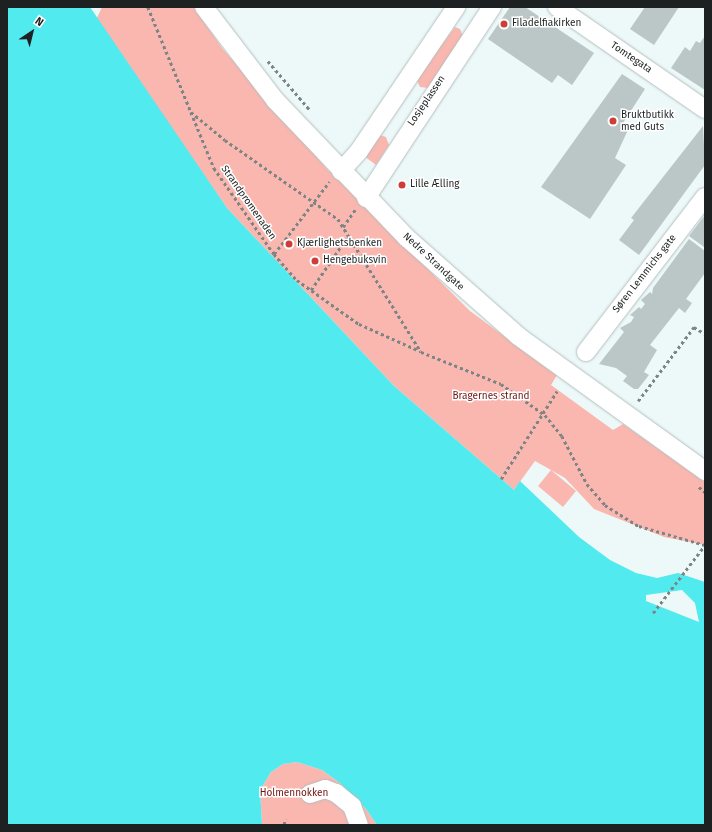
<!DOCTYPE html>
<html>
<head>
<meta charset="utf-8">
<style>
  body { margin:0 }
  #map { position:relative; width:712px; height:832px; overflow:hidden; background:#edf8f8; font-family:"Fira Sans",sans-serif }
  div>[style] { position:absolute }
  [style*='--x'] { left:calc(var(--x)*1px); top:calc(var(--y)*1px); width:calc(var(--w)*1px); rotate:calc(var(--a)*1deg) }
  .green>* { inset:0; background:#fab7af }
  .water>* { inset:0; background:#51eaee }
  .building>* { inset:0; background:#bbc6c6 }
  .path>* { height:2.5px; margin-top:-1.25px; transform-origin:0; background:repeating-linear-gradient(90deg,#7d8484 0 3px,transparent 0 6px) }
  .roads { filter:drop-shadow(0 0 1px #b4bfbf) drop-shadow(0 0 1px #b4bfbf) }
  .minor>* { height:18px; margin:-9px; padding:0 9px; transform-origin:9px; border-radius:9px; background:#fff }
  .dots>* { width:11px; height:11px; translate:-50% -50%; box-sizing:border-box; border:2px solid #fff; border-radius:50% }
  span { translate:-50% -50%; white-space:nowrap; text-align:center; line-height:1.15; -webkit-text-stroke:3px #fff; paint-order:stroke }
  .poi-label { font-size:10px; color:#1d2121 }
  .left { translate:0 -50%; text-align:left }
  .street-label { font-size:10px; color:#1d2121 }
  .park-label { font-size:10px; color:#6f1413 }
  .frame { position:absolute; inset:0; border:8px solid #1d2121; pointer-events:none }
  .north { position:absolute; left:12px; top:12px; width:40px; height:40px; -webkit-text-stroke:3px #fff; paint-order:stroke; rotate:35deg; font-size:11px; font-weight:700; line-height:16px; text-align:center; color:#1d2121 }
  .north::after { content:''; display:block; margin:auto; width:14px; height:18px; background:#1d2121; clip-path:polygon(50% 0,100% 100%,50% 72%,0 100%) }
</style>
</head>
<body>
<div id="map">
  <div class="green">
    <i style="clip-path:polygon(102px 7px,194px 7px,222px 48px,327px 169px,470px 311px,557px 375px,551px 385px,613px 430px,623px 424px,705px 482px,705px 545px,664px 537px,594px 509px,565px 478px,551px 470px,576px 491px,563px 507px,538px 486px,551px 470px,535px 461px,514px 490px,394px 386px,227px 208px,96px 20px)"></i>
    <i style="clip-path:polygon(455px 27px,460px 29px,463px 36px,429px 88px,420px 87px,416px 79px)"></i>
    <i style="clip-path:polygon(380px 135px,386px 137px,389px 145px,376px 165px,364px 156px)"></i>
    <i style="clip-path:polygon(297px 762px,322px 770px,340px 783px,366px 809px,377px 825px,262px 825px,260px 790px,271px 772px,283px 764px)"></i>
  </div>
  <div class="water">
    <i style="clip-path:polygon(evenodd,7px 7px,90px 7px,227px 208px,394px 386px,514px 490px,520px 481px,579px 537px,610px 560px,636px 573px,657px 578px,678px 573px,705px 582px,705px 825px,377px 825px,366px 809px,340px 783px,322px 770px,297px 762px,283px 764px,271px 772px,260px 790px,262px 825px,7px 825px,7px 7px,682px 590px,695px 603px,699px 622px,646px 601px,646px 595px,682px 590px)"></i>
  </div>
  <div class="building">
    <i style="clip-path:polygon(510px 7px,525px 7px,594px 53px,572px 85px,558px 75px,552px 83px,488px 39px)"></i>
    <i style="clip-path:polygon(645px 7px,679px 7px,654px 45px,630px 29px)"></i>
    <i style="clip-path:polygon(705px 36px,705px 90px,671px 68px,685px 47px,690px 51px,696px 41px,700px 43px)"></i>
    <i style="clip-path:polygon(622px 74px,645px 89px,621px 126px,628px 130px,615px 158px,626px 165px,590px 219px,541px 187px)"></i>
    <i style="clip-path:polygon(703px 126px,705px 165px,639px 255px,619px 240px,634px 220px,631px 218px)"></i>
    <i style="clip-path:polygon(705px 215px,705px 245px,704px 247px,689px 236px)"></i>
    <i style="clip-path:polygon(689px 239px,705px 251px,705px 273px,686px 299px,692px 303px,685px 313px,679px 308px,650px 345px,657px 350px,644px 372px,649px 375px,638px 389px,634px 389px,623px 381px,627px 376px,616px 368px,599px 364px,624px 332px,620px 328px,631px 322px,634px 317px,630px 315px,639px 307px,641px 309px,645px 304px,641px 300px,650px 292px,652px 294px,653px 288px)"></i>
  </div>
  <div class="path">
    <i style="--x:148;--y:7;--w:113;--a:67.7"></i>
    <i style="--x:191;--y:112;--w:44;--a:39.5"></i>
    <i style="--x:225;--y:140;--w:138;--a:35"></i>
    <i style="--x:338;--y:219;--w:157;--a:58"></i>
    <i style="--x:421;--y:352;--w:86;--a:21.8"></i>
    <i style="--x:501;--y:384;--w:54;--a:35.2"></i>
    <i style="--x:545;--y:415;--w:27;--a:51"></i>
    <i style="--x:562;--y:436;--w:54;--a:62.5"></i>
    <i style="--x:587;--y:484;--w:28;--a:49"></i>
    <i style="--x:605;--y:505;--w:40;--a:32"></i>
    <i style="--x:639;--y:526;--w:69;--a:16.1"></i>
    <i style="--x:268;--y:61;--w:65;--a:49.4"></i>
    <i style="--x:191;--y:112;--w:61;--a:67.7"></i>
    <i style="--x:214;--y:168;--w:105;--a:55.1"></i>
    <i style="--x:274;--y:254;--w:35;--a:49"></i>
    <i style="--x:297;--y:280;--w:76;--a:35.4"></i>
    <i style="--x:359;--y:324;--w:67;--a:23.9"></i>
    <i style="--x:343;--y:227;--w:21;--a:-55"></i>
    <i style="--x:274;--y:254;--w:91;--a:-52.6"></i>
    <i style="--x:311;--y:290;--w:65;--a:-55.6"></i>
    <i style="--x:638;--y:401;--w:93;--a:-52.9"></i>
    <i style="--x:694;--y:327;--w:13;--a:32"></i>
    <i style="--x:501;--y:479;--w:104;--a:-57.5"></i>
    <i style="--x:699;--y:487;--w:8;--a:40"></i>
    <i style="--x:653;--y:613;--w:86;--a:-52.6"></i>
    <i style="--x:284;--y:825;--w:6;--a:-81"></i>
  </div>
  <div class="roads">
    <div class="minor">
      <i style="--x:204;--y:7;--w:117;--a:52.6"></i>
      <i style="--x:275;--y:100;--w:191;--a:46.3"></i>
      <i style="--x:407;--y:238;--w:148;--a:41.4"></i>
      <i style="--x:518;--y:336;--w:231;--a:35.8"></i>
      <i style="--x:557;--y:7;--w:180;--a:34.6"></i>
      <i style="--x:341;--y:171;--w:27;--a:-48"></i>
      <i style="--x:359;--y:151;--w:174;--a:-56"></i>
      <i style="--x:366;--y:198;--w:229;--a:-56.6"></i>
      <i style="--x:586;--y:352;--w:195;--a:-52.5"></i>
      <i style="--x:310;--y:794;--w:16;--a:-18"></i>
      <i style="--x:325;--y:789;--w:12;--a:20"></i>
      <i style="--x:336;--y:793;--w:21;--a:39"></i>
      <i style="--x:352;--y:806;--w:20;--a:70"></i>
    </div>
  </div>
  <div class="dots">
    <i style="left:504px;top:24px;background:#cd3e39"></i>
    <i style="left:613px;top:121px;background:#cd3e39"></i>
    <i style="left:402px;top:185px;background:#cd3e39"></i>
    <i style="left:289px;top:244px;background:#cd3e39"></i>
    <i style="left:315px;top:261px;background:#cd3e39"></i>
  </div>
  <div class="poi-label">
    <span class="left" style="left:512px;top:24px">Filadelfiakirken</span>
    <span class="left" style="left:621px;top:121px">Bruktbutikk<br>med Guts</span>
    <span class="left" style="left:410px;top:185px">Lille Ælling</span>
    <span class="left" style="left:297px;top:244px">Kjærlighetsbenken</span>
    <span class="left" style="left:323px;top:261px">Hengebuksvin</span>
  </div>
  <div class="street-label">
    <span style="left:631px;top:58px;rotate:34deg">Tomtegata</span>
    <span style="left:427px;top:101px;rotate:-56deg">Losjeplassen</span>
    <span style="left:248px;top:203px;rotate:55deg">Strandpromenaden</span>
    <span style="left:433px;top:262px;rotate:43deg">Nedre Strandgate</span>
    <span style="left:645px;top:274px;rotate:-52deg">Søren Lemmichs gate</span>
  </div>
  <div class="park-label">
    <span style="left:491px;top:397px">Bragernes strand</span>
    <span style="left:294px;top:794px">Holmennokken</span>
  </div>
  <div class="frame"></div>
  <div class="north">N</div>
</div>
</body>
</html>
